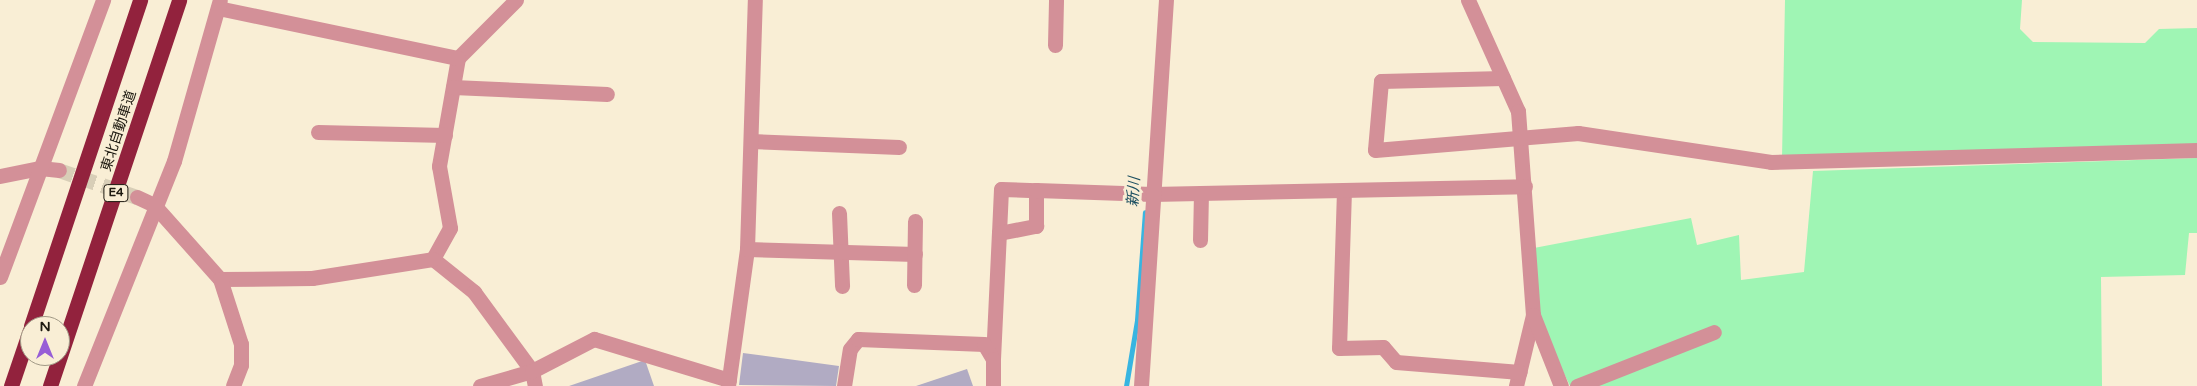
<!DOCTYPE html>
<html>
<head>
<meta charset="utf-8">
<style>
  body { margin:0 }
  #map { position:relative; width:2197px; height:386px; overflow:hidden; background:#f9eed5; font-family:"Varela Round","Noto Sans JP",sans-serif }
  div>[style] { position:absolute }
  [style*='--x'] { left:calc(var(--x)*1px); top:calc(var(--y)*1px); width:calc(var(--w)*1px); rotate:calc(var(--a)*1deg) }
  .green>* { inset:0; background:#9ff5b4 }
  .stream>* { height:5px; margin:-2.5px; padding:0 2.5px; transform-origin:2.5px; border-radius:2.5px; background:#38b5e1 }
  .building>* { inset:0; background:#b1abc3 }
  .minor-tunnel>* { height:15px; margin-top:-7.5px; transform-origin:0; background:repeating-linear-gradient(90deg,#d8ceb7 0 15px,transparent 0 23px) }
  .minor>* { height:15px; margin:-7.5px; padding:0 7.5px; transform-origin:7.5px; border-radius:7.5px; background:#d39098 }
  .highway>* { height:15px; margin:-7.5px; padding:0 7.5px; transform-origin:7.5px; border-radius:7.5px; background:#92223d }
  span { translate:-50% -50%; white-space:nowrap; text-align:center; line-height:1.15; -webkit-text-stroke:5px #f9eed5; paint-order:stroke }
  .shield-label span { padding:1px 4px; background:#f9eed5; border:1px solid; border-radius:4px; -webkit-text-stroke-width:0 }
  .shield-label { font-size:12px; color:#1d1910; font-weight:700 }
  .street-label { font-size:14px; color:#1d1910 }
  .water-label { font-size:15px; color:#1b4e60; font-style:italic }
  .north { position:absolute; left:20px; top:316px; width:50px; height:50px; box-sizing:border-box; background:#f9eed5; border:1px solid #a19986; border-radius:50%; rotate:0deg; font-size:14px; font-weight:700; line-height:20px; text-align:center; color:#1d1910 }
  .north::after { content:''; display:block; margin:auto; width:18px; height:22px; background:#975ed6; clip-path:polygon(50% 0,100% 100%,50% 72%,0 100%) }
</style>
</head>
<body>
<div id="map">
  <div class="green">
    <i style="clip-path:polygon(1785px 0,2022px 0,2020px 29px,2033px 42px,2145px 43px,2159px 29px,2197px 28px,2197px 144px,1782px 158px)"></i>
    <i style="clip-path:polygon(2197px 158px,2197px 233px,2189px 233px,2185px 275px,2101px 277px,2102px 386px,1570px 386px,1539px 321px,1534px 248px,1691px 218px,1697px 245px,1739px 235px,1741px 280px,1804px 272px,1813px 171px)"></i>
  </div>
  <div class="stream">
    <i style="--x:1126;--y:386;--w:67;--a:-80.5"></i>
    <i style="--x:1137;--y:320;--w:108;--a:-85.8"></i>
  </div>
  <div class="building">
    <i style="clip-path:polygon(743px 353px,839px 366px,836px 386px,739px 385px)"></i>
    <i style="clip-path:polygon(645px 360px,654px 386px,569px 386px)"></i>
    <i style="clip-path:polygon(967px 369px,973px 386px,916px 386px)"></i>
  </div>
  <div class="minor-tunnel">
    <i style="--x:59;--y:170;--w:83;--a:19.1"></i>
  </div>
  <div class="minor">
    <i style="--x:516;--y:0;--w:82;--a:135"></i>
    <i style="--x:458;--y:58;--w:110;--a:100"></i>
    <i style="--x:439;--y:166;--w:63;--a:79.9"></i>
    <i style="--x:450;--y:228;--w:35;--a:119"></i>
    <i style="--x:433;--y:259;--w:53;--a:38.8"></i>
    <i style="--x:474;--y:292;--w:98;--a:53.7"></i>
    <i style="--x:532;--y:371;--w:15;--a:79"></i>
    <i style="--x:1468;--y:0;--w:122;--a:65.8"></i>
    <i style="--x:1518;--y:111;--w:205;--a:85.8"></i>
    <i style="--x:1533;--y:315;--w:73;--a:103.5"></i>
    <i style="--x:218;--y:8;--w:245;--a:11.8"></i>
    <i style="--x:1055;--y:45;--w:45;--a:-88.7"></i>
    <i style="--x:1503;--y:78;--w:122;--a:178.6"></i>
    <i style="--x:1381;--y:81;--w:69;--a:95"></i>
    <i style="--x:1375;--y:150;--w:204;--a:-4.8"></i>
    <i style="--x:1578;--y:133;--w:195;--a:8.5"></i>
    <i style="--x:1771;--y:162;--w:426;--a:-1.6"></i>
    <i style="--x:453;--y:87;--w:154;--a:2.6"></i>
    <i style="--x:318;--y:132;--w:127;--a:1.4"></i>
    <i style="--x:751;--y:141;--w:148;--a:2.3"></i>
    <i style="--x:0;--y:176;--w:41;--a:-11.3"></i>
    <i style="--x:40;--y:168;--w:19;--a:6"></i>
    <i style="--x:1344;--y:190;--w:158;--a:91.8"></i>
    <i style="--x:1339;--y:348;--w:44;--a:-1.3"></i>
    <i style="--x:1383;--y:347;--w:20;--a:49"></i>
    <i style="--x:1396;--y:362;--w:124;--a:4.6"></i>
    <i style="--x:137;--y:197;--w:19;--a:25"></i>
    <i style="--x:154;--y:205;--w:99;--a:48.3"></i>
    <i style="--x:220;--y:279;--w:92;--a:-0.6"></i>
    <i style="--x:312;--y:278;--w:122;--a:-8.9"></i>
    <i style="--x:839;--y:213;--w:73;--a:87.6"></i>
    <i style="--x:999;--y:233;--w:44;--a:-87.4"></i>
    <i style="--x:1001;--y:189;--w:35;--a:2"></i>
    <i style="--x:1200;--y:240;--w:47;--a:-88.8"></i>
    <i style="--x:747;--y:249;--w:168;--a:1.7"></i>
    <i style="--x:0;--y:277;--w:296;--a:-69.6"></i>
    <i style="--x:220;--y:279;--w:68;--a:72.1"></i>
    <i style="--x:241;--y:344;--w:21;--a:90"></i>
    <i style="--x:241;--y:365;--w:22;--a:111"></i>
    <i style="--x:914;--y:285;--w:64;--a:-89.1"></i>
    <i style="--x:1533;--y:315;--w:76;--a:68.5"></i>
    <i style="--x:993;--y:359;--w:126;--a:-87.3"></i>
    <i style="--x:999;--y:233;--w:38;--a:-11"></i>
    <i style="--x:1036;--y:226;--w:36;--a:-90"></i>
    <i style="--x:1036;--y:190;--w:116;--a:2"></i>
    <i style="--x:1152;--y:194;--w:373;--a:-1.2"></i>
    <i style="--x:84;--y:386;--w:242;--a:-68.2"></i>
    <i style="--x:174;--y:161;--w:167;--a:-74.1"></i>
    <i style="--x:480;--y:386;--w:54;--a:-16.1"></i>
    <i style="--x:532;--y:371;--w:70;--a:-27.3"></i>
    <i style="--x:594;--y:339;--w:141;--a:16.9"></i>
    <i style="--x:728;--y:386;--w:138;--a:-82.1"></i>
    <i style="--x:747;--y:249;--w:249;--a:-88.2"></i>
    <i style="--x:844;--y:386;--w:37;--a:-81"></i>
    <i style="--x:850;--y:349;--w:13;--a:-51"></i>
    <i style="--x:858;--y:339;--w:126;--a:2.3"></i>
    <i style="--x:984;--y:344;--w:17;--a:59"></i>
    <i style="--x:993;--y:359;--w:27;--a:90"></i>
    <i style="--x:1141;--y:386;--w:387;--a:-86.3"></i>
    <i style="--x:1577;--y:386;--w:147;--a:-21.5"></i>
  </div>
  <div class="highway">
    <i style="--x:31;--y:326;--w:344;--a:-71.5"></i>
    <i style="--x:11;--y:386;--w:59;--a:-71.3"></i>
    <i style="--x:50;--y:386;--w:407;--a:-71.5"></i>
  </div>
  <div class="shield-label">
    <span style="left:116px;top:193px">E4</span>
  </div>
  <div class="street-label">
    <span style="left:119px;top:131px;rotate:-72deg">東北自動車道</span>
  </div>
  <div class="water-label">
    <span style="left:1134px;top:192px;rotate:-86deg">新川</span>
  </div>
  <div class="north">N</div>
</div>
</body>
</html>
